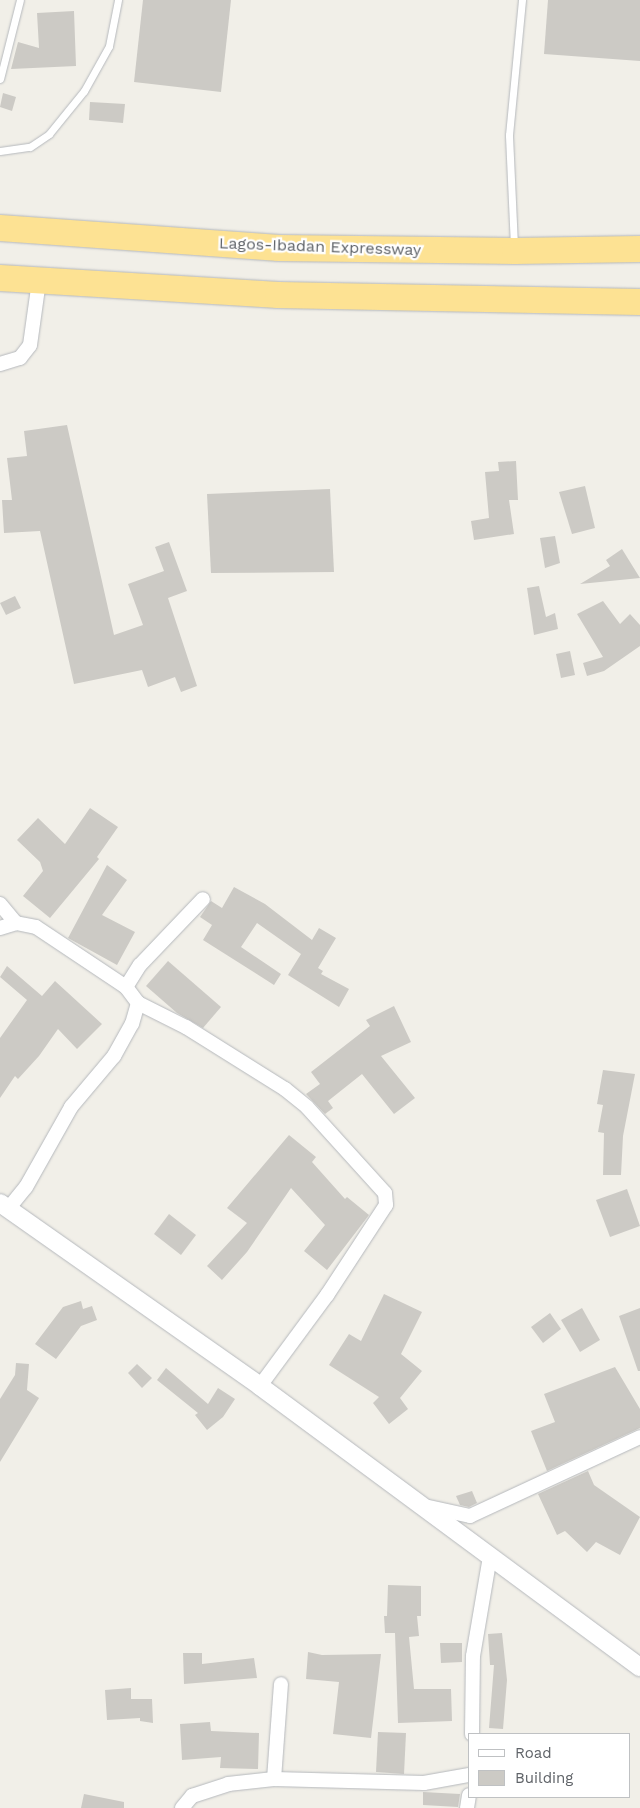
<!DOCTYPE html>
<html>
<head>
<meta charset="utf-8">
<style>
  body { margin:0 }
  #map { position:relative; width:640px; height:1808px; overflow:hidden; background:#f1efe8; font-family:"Work Sans",sans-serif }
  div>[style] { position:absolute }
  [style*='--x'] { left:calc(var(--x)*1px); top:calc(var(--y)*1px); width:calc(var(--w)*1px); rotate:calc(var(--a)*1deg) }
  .building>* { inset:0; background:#cccac5 }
  .roads { filter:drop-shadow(0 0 1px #b5b8bc) drop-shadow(0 0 1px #b5b8bc) }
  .service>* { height:7px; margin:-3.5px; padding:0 3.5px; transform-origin:3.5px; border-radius:3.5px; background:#fff }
  .minor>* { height:14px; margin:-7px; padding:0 7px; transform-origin:7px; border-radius:7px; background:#fff }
  .tertiary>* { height:18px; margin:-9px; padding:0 9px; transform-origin:9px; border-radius:9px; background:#fff }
  .motorway>* { height:26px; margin:-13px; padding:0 13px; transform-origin:13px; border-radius:13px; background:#fde293 }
  span { translate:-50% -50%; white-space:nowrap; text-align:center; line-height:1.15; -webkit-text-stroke:4.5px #fff; paint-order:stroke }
  .street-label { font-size:16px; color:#5f6368 }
  .legend { position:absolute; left:468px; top:1733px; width:162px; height:65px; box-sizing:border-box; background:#fff; border:1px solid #bfc1c3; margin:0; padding:6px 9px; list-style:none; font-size:15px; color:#5f6368 }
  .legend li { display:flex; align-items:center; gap:10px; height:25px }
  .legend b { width:25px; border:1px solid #bfc1c3 }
</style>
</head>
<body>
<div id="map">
  <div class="building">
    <i style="clip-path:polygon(143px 0,231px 0,221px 92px,134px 82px)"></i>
    <i style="clip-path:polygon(548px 0,640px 0,640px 61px,544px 54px)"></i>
    <i style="clip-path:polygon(74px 11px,76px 66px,11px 69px,18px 42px,39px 48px,37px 13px)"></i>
    <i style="clip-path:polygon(3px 93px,16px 97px,12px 111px,0 107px)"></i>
    <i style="clip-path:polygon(90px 102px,125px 104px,123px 123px,89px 120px)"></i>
    <i style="clip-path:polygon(67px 425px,114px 635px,143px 625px,128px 584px,164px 571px,155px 547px,169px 542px,187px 591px,168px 598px,197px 686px,181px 692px,175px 677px,148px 687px,142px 670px,74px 684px,40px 531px,4px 533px,2px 500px,12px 500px,7px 458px,27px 456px,24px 431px)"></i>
    <i style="clip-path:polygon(516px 461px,518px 500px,509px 500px,514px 534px,474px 540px,471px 521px,489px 518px,485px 472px,499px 471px,498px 462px)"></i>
    <i style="clip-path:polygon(585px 486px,595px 528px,572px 534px,559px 492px)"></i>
    <i style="clip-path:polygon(330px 489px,334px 572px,211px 573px,207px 494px)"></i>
    <i style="clip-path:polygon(555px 536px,560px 563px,545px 568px,540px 538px)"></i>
    <i style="clip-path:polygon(622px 549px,640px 578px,580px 584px,610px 566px,606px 560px)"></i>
    <i style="clip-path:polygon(539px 586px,546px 617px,555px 613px,558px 629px,534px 635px,527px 588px)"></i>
    <i style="clip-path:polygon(15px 596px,21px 608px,6px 615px,0 603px)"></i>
    <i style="clip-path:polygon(603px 601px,620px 624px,630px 614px,640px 625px,640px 646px,604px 671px,587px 676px,583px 663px,603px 657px,577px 614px)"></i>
    <i style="clip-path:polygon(570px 651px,575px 675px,561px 678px,556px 654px)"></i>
    <i style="clip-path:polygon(90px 808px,118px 827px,97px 857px,99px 859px,50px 918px,23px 896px,43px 871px,40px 862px,17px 840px,38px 818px,65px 844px)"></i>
    <i style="clip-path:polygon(107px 865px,127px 880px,102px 915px,135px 932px,117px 965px,68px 938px)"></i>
    <i style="clip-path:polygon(234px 887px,265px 904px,312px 940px,319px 928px,336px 938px,318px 968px,323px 971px,321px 974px,349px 989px,339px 1007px,288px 975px,301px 954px,257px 923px,241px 947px,281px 974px,274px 985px,203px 940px,212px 925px,200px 917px,211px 901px,222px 908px)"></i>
    <i style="clip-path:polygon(168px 961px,221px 1007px,203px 1028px,177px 1013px,146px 986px)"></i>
    <i style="clip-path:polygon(7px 966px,42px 996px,55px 981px,102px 1024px,77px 1049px,58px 1029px,39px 1056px,18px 1079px,15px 1076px,0 1098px,0 1038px,27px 1000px,0 977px)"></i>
    <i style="clip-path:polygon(394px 1006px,411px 1042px,381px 1056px,415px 1098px,394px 1114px,362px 1074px,328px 1101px,333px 1108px,325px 1114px,306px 1094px,320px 1084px,311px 1072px,370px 1026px,366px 1020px)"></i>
    <i style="clip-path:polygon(603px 1070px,635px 1074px,623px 1136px,621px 1175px,603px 1175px,604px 1133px,598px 1132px,603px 1105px,597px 1104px)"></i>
    <i style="clip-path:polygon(289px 1135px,316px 1157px,312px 1162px,345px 1199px,347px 1197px,369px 1215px,327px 1270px,304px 1251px,325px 1225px,291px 1188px,247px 1252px,222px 1280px,207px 1266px,247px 1223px,227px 1208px)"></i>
    <i style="clip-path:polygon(627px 1189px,640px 1226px,610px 1237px,596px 1200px)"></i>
    <i style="clip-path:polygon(169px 1214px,196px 1235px,181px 1255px,154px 1234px)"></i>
    <i style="clip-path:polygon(384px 1294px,422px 1312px,401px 1354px,422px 1371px,400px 1398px,408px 1409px,389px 1424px,373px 1403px,379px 1397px,329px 1365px,349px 1334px,361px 1341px)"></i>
    <i style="clip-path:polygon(81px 1301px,83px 1309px,92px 1306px,97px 1320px,81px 1326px,56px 1359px,35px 1344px,63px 1307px)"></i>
    <i style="clip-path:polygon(582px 1308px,600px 1340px,580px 1352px,561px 1320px)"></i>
    <i style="clip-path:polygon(640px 1308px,640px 1371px,638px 1371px,619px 1316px)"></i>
    <i style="clip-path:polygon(550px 1313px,561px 1329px,543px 1343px,531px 1327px)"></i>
    <i style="clip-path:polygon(16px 1363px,29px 1364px,27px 1390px,39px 1398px,0 1462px,0 1399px,15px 1375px)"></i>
    <i style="clip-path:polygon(137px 1364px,152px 1378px,142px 1388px,128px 1373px)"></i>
    <i style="clip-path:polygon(615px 1367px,640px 1409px,640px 1428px,547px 1471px,531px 1431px,555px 1422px,544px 1394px)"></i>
    <i style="clip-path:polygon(166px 1368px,208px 1404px,218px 1388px,235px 1399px,223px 1417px,207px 1430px,195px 1415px,198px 1413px,157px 1380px)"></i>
    <i style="clip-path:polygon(588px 1471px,594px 1485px,640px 1517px,620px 1555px,596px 1542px,587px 1552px,565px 1531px,557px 1535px,538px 1494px)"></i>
    <i style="clip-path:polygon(472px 1491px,477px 1503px,469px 1507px,460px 1505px,456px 1496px)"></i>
    <i style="clip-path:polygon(388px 1585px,421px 1586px,421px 1616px,417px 1616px,419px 1636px,409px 1637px,414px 1689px,451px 1689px,452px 1721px,398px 1723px,395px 1633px,385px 1633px,384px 1616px,387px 1616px)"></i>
    <i style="clip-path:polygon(502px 1633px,507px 1680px,503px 1729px,489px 1728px,494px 1665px,490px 1665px,488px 1634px)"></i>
    <i style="clip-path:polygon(440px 1643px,462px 1643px,462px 1662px,441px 1663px)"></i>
    <i style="clip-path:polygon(308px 1652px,322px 1655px,381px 1654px,371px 1738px,333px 1734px,339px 1682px,306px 1679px)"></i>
    <i style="clip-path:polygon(183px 1653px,202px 1653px,202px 1664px,254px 1658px,257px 1678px,184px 1684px)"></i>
    <i style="clip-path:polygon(131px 1688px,131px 1699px,152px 1699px,153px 1723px,140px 1721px,140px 1718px,107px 1720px,105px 1690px)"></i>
    <i style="clip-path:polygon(210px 1722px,211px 1731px,259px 1733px,258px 1769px,220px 1768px,221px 1757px,182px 1760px,180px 1724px)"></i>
    <i style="clip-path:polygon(378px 1732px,406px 1733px,404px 1774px,376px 1772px)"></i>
    <i style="clip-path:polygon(423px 1792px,460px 1794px,458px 1807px,423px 1805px)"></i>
    <i style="clip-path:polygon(84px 1794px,124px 1802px,124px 1808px,81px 1808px)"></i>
  </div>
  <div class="roads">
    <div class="service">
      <i style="--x:0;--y:79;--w:81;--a:-75.8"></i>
      <i style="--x:0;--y:151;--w:30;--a:-8"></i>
      <i style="--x:30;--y:147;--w:23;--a:-34"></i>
      <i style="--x:49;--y:134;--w:55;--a:-50.9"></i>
      <i style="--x:84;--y:91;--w:51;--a:-60.9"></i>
      <i style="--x:109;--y:46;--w:47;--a:-78.9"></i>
      <i style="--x:514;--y:246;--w:111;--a:-92.6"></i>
      <i style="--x:509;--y:135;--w:136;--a:-84.5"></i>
    </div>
    <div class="minor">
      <i style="--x:0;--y:364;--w:21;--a:-17"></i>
      <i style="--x:20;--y:358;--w:16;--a:-52"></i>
      <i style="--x:30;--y:345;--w:65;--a:-82"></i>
      <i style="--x:0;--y:904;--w:25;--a:50"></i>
      <i style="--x:0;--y:928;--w:17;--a:-17"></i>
      <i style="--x:16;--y:923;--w:20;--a:11"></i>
      <i style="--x:36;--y:927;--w:108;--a:33.7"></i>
      <i style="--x:126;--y:987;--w:20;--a:53"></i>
      <i style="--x:138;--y:1003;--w:54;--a:26.6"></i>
      <i style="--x:186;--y:1027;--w:117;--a:32.1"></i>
      <i style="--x:285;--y:1089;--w:28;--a:39"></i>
      <i style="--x:307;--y:1107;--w:116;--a:47.8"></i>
      <i style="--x:385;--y:1193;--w:12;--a:85"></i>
      <i style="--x:386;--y:1205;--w:108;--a:123.2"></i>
      <i style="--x:327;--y:1295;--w:113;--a:126.4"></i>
      <i style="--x:126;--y:987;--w:26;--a:-58"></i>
      <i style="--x:140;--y:965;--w:91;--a:-46.3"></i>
      <i style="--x:8;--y:1209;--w:28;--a:-51"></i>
      <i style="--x:26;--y:1187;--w:92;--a:-60.6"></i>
      <i style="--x:71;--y:1107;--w:67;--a:-49.9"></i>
      <i style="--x:114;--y:1056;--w:37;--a:-61"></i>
      <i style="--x:132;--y:1024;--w:22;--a:-74"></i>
      <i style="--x:429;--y:1507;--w:42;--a:12.4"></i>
      <i style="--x:470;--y:1516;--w:187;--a:-24.9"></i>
      <i style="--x:472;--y:1734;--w:78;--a:-89.3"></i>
      <i style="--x:473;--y:1656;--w:100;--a:-80.3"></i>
      <i style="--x:274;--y:1779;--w:95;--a:-85.8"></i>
      <i style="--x:182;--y:1808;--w:16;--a:-50"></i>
      <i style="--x:192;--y:1796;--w:38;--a:-18"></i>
      <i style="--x:228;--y:1784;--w:46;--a:-6.2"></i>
      <i style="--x:274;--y:1779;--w:150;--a:1.5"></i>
      <i style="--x:424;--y:1783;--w:46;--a:-10.1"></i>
      <i style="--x:467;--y:1808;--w:13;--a:-81"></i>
    </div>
    <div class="tertiary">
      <i style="--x:0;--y:1203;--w:318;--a:35.1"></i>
      <i style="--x:260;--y:1386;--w:473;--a:36.5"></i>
    </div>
    <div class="motorway">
      <i style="--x:0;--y:228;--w:280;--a:4.1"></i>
      <i style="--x:279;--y:248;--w:236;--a:0.7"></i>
      <i style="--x:515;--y:251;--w:125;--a:-0.9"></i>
      <i style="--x:0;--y:278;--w:279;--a:3.5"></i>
      <i style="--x:278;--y:295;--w:362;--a:1.1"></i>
    </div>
  </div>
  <div class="street-label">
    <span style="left:320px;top:247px;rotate:2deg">Lagos-Ibadan Expressway</span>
  </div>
  <ul class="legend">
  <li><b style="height:6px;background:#fff"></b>Road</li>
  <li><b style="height:14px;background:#cccac5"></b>Building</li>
  </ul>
</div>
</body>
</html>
